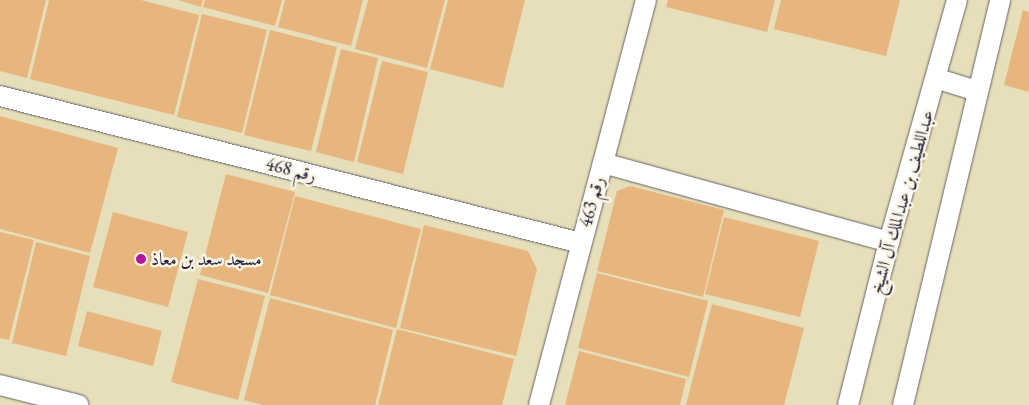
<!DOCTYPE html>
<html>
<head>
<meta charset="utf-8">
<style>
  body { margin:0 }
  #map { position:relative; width:1029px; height:405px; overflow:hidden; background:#e6dfba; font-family:"EB Garamond",Amiri,serif }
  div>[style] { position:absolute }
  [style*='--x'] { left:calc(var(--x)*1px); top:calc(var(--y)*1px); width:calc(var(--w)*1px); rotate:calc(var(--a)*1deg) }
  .building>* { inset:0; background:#e7b57e }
  .roads { filter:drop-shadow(0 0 1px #676467) drop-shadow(0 0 1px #676467) }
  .minor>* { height:20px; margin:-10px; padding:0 10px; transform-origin:10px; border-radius:10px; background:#fff }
  .dots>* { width:14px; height:14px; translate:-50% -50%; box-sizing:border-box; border:2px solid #fcf5e5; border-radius:50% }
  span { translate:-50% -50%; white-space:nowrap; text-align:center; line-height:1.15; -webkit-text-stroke:5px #fcf5e5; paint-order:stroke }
  .street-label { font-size:18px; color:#22223b }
  .poi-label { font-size:18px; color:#22223b }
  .left { translate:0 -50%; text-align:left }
</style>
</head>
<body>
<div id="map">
  <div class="building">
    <i style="clip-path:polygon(0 0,46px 0,27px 78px,0 71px)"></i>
    <i style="clip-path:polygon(49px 0,141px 0,199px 15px,174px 115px,30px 79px)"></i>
    <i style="clip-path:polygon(178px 0,203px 0,201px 7px)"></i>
    <i style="clip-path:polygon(205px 0,282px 0,275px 26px,203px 7px)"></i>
    <i style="clip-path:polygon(285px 0,363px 0,351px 46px,278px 27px)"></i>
    <i style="clip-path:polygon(368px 0,445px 0,427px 68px,355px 49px)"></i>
    <i style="clip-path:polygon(448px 0,525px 0,503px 88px,430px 69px)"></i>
    <i style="clip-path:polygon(668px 0,775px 0,767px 32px,666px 7px)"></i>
    <i style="clip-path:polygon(781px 0,900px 0,886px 56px,774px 29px)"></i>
    <i style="clip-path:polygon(1023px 10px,1029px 12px,1029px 92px,1004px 85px)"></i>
    <i style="clip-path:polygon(202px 14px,267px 30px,242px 133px,177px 117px)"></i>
    <i style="clip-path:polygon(270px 30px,337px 47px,311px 151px,244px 135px)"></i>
    <i style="clip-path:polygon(341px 49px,378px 58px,354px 162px,316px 152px)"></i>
    <i style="clip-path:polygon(382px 61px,428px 72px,403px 174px,357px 162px)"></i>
    <i style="clip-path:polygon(0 116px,118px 148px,90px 253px,0 229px)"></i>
    <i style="clip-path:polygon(226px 174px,295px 192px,268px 293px,200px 275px)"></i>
    <i style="clip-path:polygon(630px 186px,724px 210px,703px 297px,597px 271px,617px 191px)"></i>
    <i style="clip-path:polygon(295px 196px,421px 229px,396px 328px,270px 295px)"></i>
    <i style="clip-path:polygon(113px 212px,188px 232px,168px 307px,93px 287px)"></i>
    <i style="clip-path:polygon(724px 217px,819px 241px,800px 317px,705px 294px)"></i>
    <i style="clip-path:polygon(424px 225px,528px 251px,537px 269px,516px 356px,400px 328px)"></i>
    <i style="clip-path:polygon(0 232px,34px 240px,9px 340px,0 338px)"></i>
    <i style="clip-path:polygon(36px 242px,90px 256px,66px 356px,12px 343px)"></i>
    <i style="clip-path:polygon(597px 273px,708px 301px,689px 377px,578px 348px)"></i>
    <i style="clip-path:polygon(198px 279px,265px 296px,238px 400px,171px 382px)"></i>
    <i style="clip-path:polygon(270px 298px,393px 330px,375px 405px,263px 405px,244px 400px)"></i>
    <i style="clip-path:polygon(712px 304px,804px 328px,784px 405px,686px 405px)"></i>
    <i style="clip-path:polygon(87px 311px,162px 331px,153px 366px,78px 346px)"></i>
    <i style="clip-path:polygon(397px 329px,514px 359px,502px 405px,378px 405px)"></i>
    <i style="clip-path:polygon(579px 351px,686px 379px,680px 405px,565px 405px)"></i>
  </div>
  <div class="roads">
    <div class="minor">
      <i style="--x:938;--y:79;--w:41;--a:17.1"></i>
      <i style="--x:0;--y:96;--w:599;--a:14.2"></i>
      <i style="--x:603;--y:163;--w:297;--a:15.4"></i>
      <i style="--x:0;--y:385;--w:81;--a:14.2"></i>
      <i style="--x:539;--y:405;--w:419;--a:-75.2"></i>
      <i style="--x:848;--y:405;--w:168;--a:-75.9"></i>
      <i style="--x:889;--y:242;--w:251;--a:-74.3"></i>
      <i style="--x:903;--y:405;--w:416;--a:-76.5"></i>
    </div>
  </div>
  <div class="dots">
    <i style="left:141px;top:259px;background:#b5179e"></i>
  </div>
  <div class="street-label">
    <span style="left:291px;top:170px;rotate:14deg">رقم 468</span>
    <span style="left:592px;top:202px;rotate:-75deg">رقم 463</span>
    <span style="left:902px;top:202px;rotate:-74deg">عبداللطيف بن عبدالملك آل الشيخ</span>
  </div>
  <div class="poi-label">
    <span class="left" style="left:151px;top:259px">مسجد سعد بن معاذ</span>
  </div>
</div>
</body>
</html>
